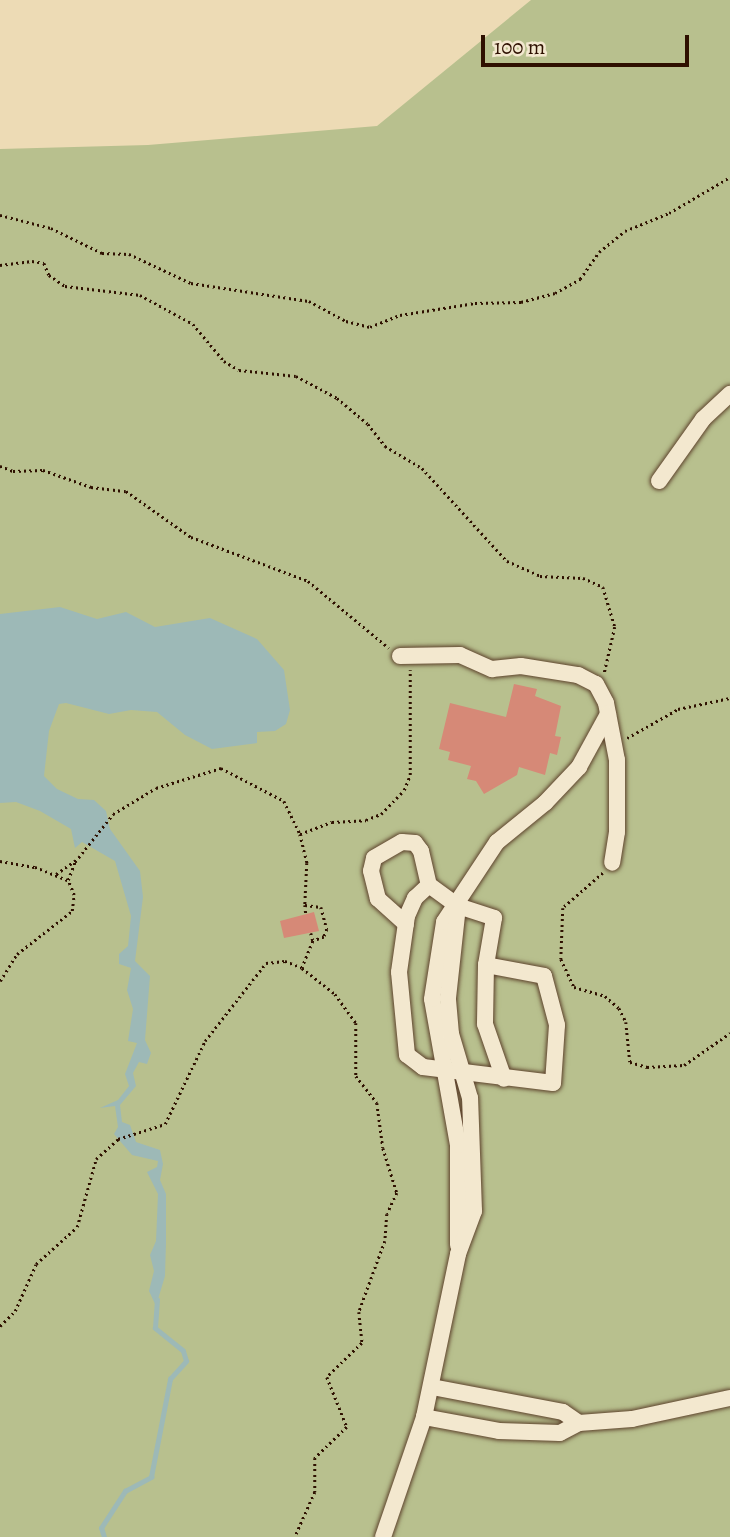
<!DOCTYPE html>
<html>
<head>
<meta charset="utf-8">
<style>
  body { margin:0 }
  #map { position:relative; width:730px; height:1537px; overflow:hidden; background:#eddbb5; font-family:Alegreya,serif }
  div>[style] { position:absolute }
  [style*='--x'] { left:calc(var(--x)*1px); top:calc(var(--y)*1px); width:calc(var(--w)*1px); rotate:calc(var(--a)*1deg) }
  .green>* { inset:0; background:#b8c08e }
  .water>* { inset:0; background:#9db9b7 }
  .stream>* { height:4.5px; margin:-2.25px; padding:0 2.25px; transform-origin:2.25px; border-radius:2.25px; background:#9db9b7 }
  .building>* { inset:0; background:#d68977 }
  .path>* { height:2.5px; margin-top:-1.25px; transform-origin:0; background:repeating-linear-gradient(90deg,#2e1000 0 2px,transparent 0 5.5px) }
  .roads { filter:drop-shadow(0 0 2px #5e432d) drop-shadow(0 0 2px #5e432d) }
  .minor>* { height:16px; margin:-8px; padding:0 8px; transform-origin:8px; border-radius:8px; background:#f3e8cf }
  span { translate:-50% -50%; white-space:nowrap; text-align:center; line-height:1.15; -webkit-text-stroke:6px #f3e8cf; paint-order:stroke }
  .scale { position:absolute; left:481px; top:35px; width:208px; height:32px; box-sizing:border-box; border:4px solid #2e1000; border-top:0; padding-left:9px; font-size:21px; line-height:24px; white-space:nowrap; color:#2e1000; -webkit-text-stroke:5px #f3e8cf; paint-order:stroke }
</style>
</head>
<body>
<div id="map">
  <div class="green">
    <i style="clip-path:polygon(531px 0,730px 0,730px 1537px,0 1537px,0 149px,148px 145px,377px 126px)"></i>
  </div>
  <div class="water">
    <i style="clip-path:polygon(60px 607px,97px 619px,126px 612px,155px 627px,210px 618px,257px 639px,284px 670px,290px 710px,286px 724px,275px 731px,257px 732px,257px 743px,212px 749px,185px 735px,157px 712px,131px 710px,109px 714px,66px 703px,59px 704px,49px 731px,44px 776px,57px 789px,78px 799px,94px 800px,106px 811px,110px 829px,140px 871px,143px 897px,135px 961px,150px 976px,145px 1040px,151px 1053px,147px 1064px,139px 1062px,133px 1073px,136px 1086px,120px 1105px,122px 1122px,130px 1125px,136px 1142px,160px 1150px,163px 1164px,160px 1180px,166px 1194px,166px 1243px,165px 1276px,156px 1306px,149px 1291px,154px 1271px,150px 1255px,156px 1241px,158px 1194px,147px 1172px,157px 1167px,158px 1161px,132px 1155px,114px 1134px,118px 1127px,115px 1106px,100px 1108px,118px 1100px,129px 1086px,125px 1074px,137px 1043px,128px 1041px,133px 1009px,127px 990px,131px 968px,119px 964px,119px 954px,128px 946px,131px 916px,115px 861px,82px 842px,75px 848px,71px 829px,40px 811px,16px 802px,0 803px,0 614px)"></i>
  </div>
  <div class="stream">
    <i style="--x:104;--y:1537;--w:9;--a:-108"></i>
    <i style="--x:101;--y:1528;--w:44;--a:-57"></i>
    <i style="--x:125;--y:1491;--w:30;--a:-28"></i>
    <i style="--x:151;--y:1477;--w:100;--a:-79"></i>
    <i style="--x:170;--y:1379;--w:24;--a:-48"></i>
    <i style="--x:186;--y:1361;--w:10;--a:-107"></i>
    <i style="--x:183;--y:1351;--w:36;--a:-141"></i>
    <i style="--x:155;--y:1328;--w:28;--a:-86"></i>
  </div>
  <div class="building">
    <i style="clip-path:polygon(514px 684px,537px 689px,535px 696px,561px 706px,555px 736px,561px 737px,557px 755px,550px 753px,545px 775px,519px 767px,517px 775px,484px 794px,476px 781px,467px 779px,471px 766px,448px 760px,450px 752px,439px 749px,450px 703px,506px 717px)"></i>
    <i style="clip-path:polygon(314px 912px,319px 931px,284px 938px,280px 921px)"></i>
  </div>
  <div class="path">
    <i style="--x:0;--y:215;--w:53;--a:14.3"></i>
    <i style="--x:51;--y:228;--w:57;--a:26.1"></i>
    <i style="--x:102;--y:253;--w:27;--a:2"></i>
    <i style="--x:129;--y:254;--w:68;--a:25.1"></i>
    <i style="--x:191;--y:283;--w:119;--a:8.7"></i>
    <i style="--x:309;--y:301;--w:42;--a:28.4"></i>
    <i style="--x:346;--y:321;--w:25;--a:14"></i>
    <i style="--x:370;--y:327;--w:32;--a:-22"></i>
    <i style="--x:400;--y:315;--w:76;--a:-9.1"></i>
    <i style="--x:475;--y:303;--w:46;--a:-1.2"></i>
    <i style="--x:521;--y:302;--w:35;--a:-15"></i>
    <i style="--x:555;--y:293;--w:29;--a:-29"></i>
    <i style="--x:580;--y:279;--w:33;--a:-55"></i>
    <i style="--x:599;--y:252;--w:33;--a:-39"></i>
    <i style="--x:625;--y:231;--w:48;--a:-22.2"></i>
    <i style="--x:669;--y:213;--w:71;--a:-30.5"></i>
    <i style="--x:0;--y:265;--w:32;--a:-7"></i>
    <i style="--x:32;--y:261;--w:12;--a:9"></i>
    <i style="--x:44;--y:263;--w:13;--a:67"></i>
    <i style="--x:49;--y:275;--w:19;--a:35"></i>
    <i style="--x:65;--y:286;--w:76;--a:6.8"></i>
    <i style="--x:140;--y:295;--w:60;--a:28.7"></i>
    <i style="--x:193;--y:324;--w:48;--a:50"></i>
    <i style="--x:224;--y:361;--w:17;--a:31"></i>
    <i style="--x:239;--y:370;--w:57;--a:6"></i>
    <i style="--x:296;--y:376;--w:47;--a:28.2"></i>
    <i style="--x:337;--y:398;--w:40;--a:40"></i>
    <i style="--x:368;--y:424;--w:28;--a:52"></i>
    <i style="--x:385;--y:446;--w:43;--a:30.7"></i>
    <i style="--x:422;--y:468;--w:126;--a:47.6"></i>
    <i style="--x:507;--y:561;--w:36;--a:24"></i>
    <i style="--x:540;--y:576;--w:43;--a:2.7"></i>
    <i style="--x:583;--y:578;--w:22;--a:24"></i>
    <i style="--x:603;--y:587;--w:42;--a:73.3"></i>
    <i style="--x:615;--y:627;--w:49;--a:102.9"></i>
    <i style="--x:0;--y:466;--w:14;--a:21"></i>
    <i style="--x:13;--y:471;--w:30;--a:-2"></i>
    <i style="--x:43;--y:470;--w:51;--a:19.5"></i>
    <i style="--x:91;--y:487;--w:35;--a:7"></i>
    <i style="--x:126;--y:491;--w:80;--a:35.3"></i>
    <i style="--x:191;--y:537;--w:125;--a:20.6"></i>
    <i style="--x:308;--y:581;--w:105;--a:39.6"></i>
    <i style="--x:627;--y:738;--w:59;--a:-29.6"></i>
    <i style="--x:678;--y:709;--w:53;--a:-11.9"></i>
    <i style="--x:300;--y:834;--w:34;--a:-21"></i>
    <i style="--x:332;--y:822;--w:34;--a:-3"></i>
    <i style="--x:366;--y:820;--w:16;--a:-22"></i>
    <i style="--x:381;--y:814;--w:33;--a:-46"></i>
    <i style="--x:404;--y:790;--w:16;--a:-68"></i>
    <i style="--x:410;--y:775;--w:105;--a:-90"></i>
    <i style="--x:0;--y:861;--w:36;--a:10"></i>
    <i style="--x:35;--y:867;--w:35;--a:22"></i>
    <i style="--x:603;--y:873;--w:53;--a:138.8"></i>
    <i style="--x:563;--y:908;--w:51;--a:92.2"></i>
    <i style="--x:561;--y:959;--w:31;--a:65"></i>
    <i style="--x:574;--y:987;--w:32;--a:16"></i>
    <i style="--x:605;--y:996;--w:18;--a:41"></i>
    <i style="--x:619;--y:1008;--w:16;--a:63"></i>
    <i style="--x:626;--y:1022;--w:40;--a:84.3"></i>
    <i style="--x:630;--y:1062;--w:18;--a:16"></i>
    <i style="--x:647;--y:1067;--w:37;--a:-3"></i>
    <i style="--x:684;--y:1065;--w:56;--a:-34.8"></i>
    <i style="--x:56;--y:874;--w:24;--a:-35"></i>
    <i style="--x:305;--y:905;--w:9;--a:84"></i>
    <i style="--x:311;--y:933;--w:8;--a:76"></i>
    <i style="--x:0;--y:981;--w:32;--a:-58"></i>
    <i style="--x:17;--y:954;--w:70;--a:-38"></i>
    <i style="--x:72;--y:911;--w:16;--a:-83"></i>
    <i style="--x:74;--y:895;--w:16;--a:-112"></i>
    <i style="--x:68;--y:880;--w:19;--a:-69"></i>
    <i style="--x:75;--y:862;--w:61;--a:-51.6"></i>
    <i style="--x:113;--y:814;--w:50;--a:-31.2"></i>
    <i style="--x:156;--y:788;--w:68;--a:-17.1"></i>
    <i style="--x:221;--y:768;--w:71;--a:27.6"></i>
    <i style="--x:284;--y:801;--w:37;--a:64"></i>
    <i style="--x:300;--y:834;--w:30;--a:76"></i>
    <i style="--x:307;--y:863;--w:42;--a:92.7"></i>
    <i style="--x:305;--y:905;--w:16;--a:7"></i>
    <i style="--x:321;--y:907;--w:23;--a:75"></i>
    <i style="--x:327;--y:929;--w:9;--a:111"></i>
    <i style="--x:324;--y:937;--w:12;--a:160"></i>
    <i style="--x:313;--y:941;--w:29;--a:112"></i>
    <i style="--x:0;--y:1326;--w:21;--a:-45"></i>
    <i style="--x:15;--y:1311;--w:51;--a:-65.9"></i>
    <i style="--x:36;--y:1264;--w:55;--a:-42.1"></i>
    <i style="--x:77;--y:1227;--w:71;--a:-74.4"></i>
    <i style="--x:96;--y:1159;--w:30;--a:-42"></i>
    <i style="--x:118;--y:1139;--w:49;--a:-17.7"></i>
    <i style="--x:165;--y:1124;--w:92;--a:-64.3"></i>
    <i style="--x:205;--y:1041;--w:99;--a:-52"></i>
    <i style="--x:266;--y:963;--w:19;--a:-6"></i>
    <i style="--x:285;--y:961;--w:18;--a:22"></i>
    <i style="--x:302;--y:968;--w:42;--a:38.2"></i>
    <i style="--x:335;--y:994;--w:36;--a:54"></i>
    <i style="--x:356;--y:1023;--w:53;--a:90"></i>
    <i style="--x:356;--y:1076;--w:34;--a:52"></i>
    <i style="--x:377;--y:1103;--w:45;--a:82.4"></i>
    <i style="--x:383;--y:1148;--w:47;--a:72.7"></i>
    <i style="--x:397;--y:1193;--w:23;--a:115"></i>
    <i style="--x:387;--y:1214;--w:27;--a:94"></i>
    <i style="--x:385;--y:1241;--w:76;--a:110.1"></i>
    <i style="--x:359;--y:1312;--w:31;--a:84"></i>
    <i style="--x:362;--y:1343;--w:49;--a:135.8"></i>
    <i style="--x:327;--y:1377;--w:54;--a:68.2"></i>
    <i style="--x:347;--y:1427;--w:45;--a:135.9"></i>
    <i style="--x:315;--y:1458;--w:34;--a:90"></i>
    <i style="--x:315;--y:1492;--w:49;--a:114"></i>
  </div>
  <div class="roads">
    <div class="minor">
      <i style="--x:659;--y:481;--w:76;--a:-54.6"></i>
      <i style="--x:703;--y:419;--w:37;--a:-43"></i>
      <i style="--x:400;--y:656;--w:60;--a:-1"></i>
      <i style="--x:460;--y:655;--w:35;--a:24"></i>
      <i style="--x:492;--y:669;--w:29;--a:-6"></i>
      <i style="--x:521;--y:666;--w:58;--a:9"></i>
      <i style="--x:578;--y:675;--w:20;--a:27"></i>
      <i style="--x:596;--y:684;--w:21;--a:62"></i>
      <i style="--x:606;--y:703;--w:58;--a:79.1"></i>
      <i style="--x:617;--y:760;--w:72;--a:90"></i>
      <i style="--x:617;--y:832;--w:31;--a:99"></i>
      <i style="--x:429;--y:885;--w:36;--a:36"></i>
      <i style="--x:458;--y:906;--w:38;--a:18"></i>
      <i style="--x:494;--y:918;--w:48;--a:99.7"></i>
      <i style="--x:486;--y:965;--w:59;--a:10.7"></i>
      <i style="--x:544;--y:976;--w:51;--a:75.1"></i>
      <i style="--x:557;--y:1025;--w:58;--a:93.9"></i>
      <i style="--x:553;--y:1083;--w:131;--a:-173"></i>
      <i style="--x:423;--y:1067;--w:20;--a:-143"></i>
      <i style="--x:407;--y:1055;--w:83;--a:-95.5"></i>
      <i style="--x:399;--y:972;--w:57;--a:-81.9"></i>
      <i style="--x:407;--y:916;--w:20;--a:-66"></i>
      <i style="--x:415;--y:898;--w:19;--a:-43"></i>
      <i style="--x:406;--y:924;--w:38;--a:-138"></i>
      <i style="--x:378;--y:899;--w:29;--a:-104"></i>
      <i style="--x:371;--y:871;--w:13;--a:-77"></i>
      <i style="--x:374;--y:858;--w:32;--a:-30"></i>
      <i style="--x:402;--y:842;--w:13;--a:4"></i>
      <i style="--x:415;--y:843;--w:10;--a:53"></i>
      <i style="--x:421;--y:851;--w:35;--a:77"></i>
      <i style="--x:486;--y:965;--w:59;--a:91"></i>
      <i style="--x:485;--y:1024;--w:58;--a:70.9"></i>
      <i style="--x:458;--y:1245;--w:100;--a:-90"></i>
      <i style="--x:458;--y:1145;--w:148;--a:-100.1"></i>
      <i style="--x:432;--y:999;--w:78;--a:-81.1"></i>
      <i style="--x:444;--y:922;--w:96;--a:-56.5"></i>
      <i style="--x:497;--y:842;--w:62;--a:-39.1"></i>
      <i style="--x:545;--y:803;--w:50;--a:-46.6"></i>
      <i style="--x:579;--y:767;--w:60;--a:-61.3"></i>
      <i style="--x:432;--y:1387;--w:133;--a:10.8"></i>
      <i style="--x:563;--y:1412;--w:19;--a:35"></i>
      <i style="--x:424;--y:1417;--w:76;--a:10.6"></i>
      <i style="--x:499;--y:1431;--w:61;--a:1.9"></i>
      <i style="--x:560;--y:1433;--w:21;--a:-28"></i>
      <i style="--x:579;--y:1423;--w:53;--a:-4.3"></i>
      <i style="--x:632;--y:1419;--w:100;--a:-12.1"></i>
      <i style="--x:383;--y:1537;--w:127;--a:-71.1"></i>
      <i style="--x:424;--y:1417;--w:167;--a:-78.2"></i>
      <i style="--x:458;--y:1254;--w:46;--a:-69.6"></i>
      <i style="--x:474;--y:1211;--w:113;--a:-92"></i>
      <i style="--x:470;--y:1098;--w:67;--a:-106.5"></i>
      <i style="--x:451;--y:1034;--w:36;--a:-95"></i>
      <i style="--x:448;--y:998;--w:93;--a:-83.8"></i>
    </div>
  </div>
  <div class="scale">100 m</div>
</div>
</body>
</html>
